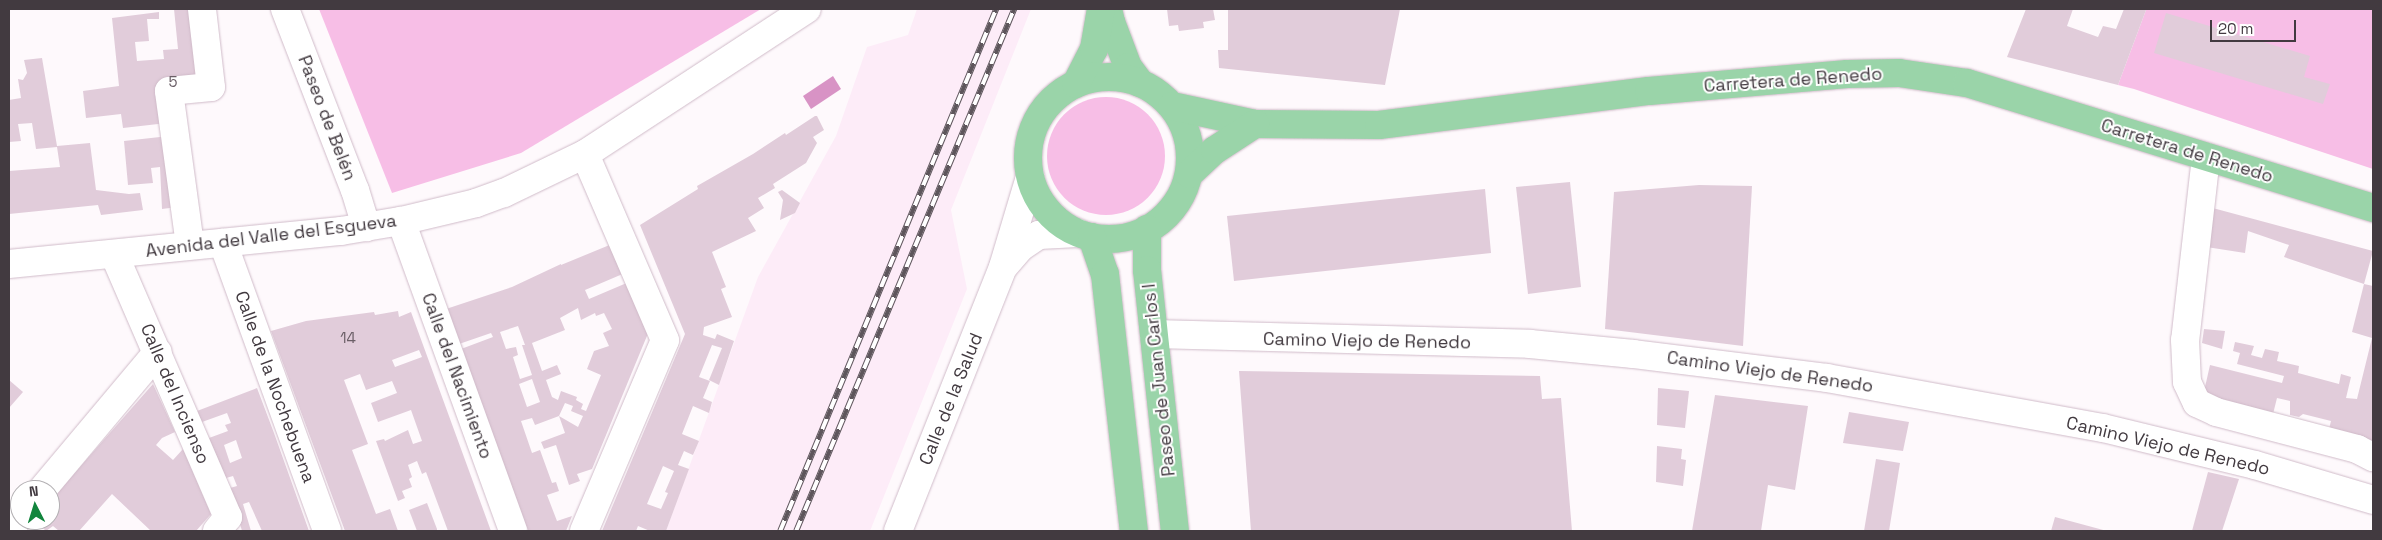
<!DOCTYPE html>
<html>
<head>
<meta charset="utf-8">
<style>
  body { margin:0 }
  #map { position:relative; width:2382px; height:540px; overflow:hidden; background:#fef9fc; font-family:"Space Grotesk",sans-serif }
  div>[style] { position:absolute }
  [style*='--x'] { left:calc(var(--x)*1px); top:calc(var(--y)*1px); width:calc(var(--w)*1px); rotate:calc(var(--a)*1deg) }
  .built>* { inset:0; background:#fdecf8 }
  .green>* { inset:0; background:#f7bee6 }
  .round { border-radius:50% }
  .water>* { inset:0; background:#d893c5 }
  .building>* { inset:0; background:#e1ccda }
  .roads { filter:drop-shadow(0 0 1px #d0bbc9) drop-shadow(0 0 1px #d0bbc9) }
  .minor>* { height:28px; margin:-14px; padding:0 14px; transform-origin:14px; border-radius:14px; background:#fff }
  .major>* { height:28px; margin:-14px; padding:0 14px; transform-origin:14px; border-radius:14px; background:#9ad4a9 }
  .major>.ring { margin:-14px; padding:0; box-sizing:content-box; background:none; border:28px solid #9ad4a9; border-radius:50% }
  .rail>* { height:5.5px; margin-top:-2.75px; transform-origin:0; background:repeating-linear-gradient(90deg,#fff 0 11px,#5e565c 0 22px); box-sizing:border-box; border-block:1px solid #5e565c }
  span { translate:-50% -50%; white-space:nowrap; text-align:center; line-height:1.15; -webkit-text-stroke:4px #fff; paint-order:stroke }
  .number-label { font-size:15px; color:#6a5e66 }
  .number-label span { -webkit-text-stroke-width:0 }
  .street-label { font-size:18px; color:#423a40 }
  .frame { position:absolute; inset:0; border:10px solid #423a40; pointer-events:none }
  .north { position:absolute; left:10px; top:480px; width:50px; height:50px; box-sizing:border-box; background:#fff; border:1px solid #b3b0b3; border-radius:50%; rotate:355deg; font-size:14px; font-weight:700; line-height:20px; text-align:center; color:#423a40 }
  .north::after { content:''; display:block; margin:auto; width:18px; height:22px; background:#12853d; clip-path:polygon(50% 0,100% 100%,50% 72%,0 100%) }
  .scale { position:absolute; left:2210px; top:20px; width:86px; height:22px; box-sizing:border-box; border:2px solid #423a40; border-top:0; padding-left:6px; font-size:15px; line-height:18px; white-space:nowrap; color:#423a40; -webkit-text-stroke:4px #fff; paint-order:stroke }
</style>
</head>
<body>
<div id="map">
  <div class="built">
    <i style="clip-path:polygon(917px 9px,1031px 9px,951px 210px,967px 289px,870px 531px,666px 531px,758px 277px,836px 136px,867px 47px,908px 35px)"></i>
  </div>
  <div class="green">
    <i style="clip-path:polygon(319px 9px,761px 9px,521px 153px,392px 193px)"></i>
    <i style="clip-path:polygon(2144px 9px,2373px 9px,2373px 169px,2134px 89px,2118px 85px,2146px 10px)"></i>
    <i class="round" style="left:1047px;top:97px;width:118px;height:118px"></i>
  </div>
  <div class="water">
    <i style="clip-path:polygon(833px 76px,841px 89px,811px 109px,803px 96px)"></i>
  </div>
  <div class="building">
    <i style="clip-path:polygon(174px 9px,195px 9px,202px 81px,167px 123px,123px 128px,121px 114px,86px 118px,83px 91px,119px 86px,112px 18px,159px 12px,159px 19px,147px 19px,149px 41px,135px 42px,137px 61px,164px 59px,163px 50px,178px 49px)"></i>
    <i style="clip-path:polygon(1167px 9px,1213px 9px,1215px 20px,1203px 22px,1204px 28px,1179px 31px,1178px 25px,1169px 26px)"></i>
    <i style="clip-path:polygon(1228px 9px,1400px 9px,1385px 85px,1219px 68px,1218px 50px,1228px 50px)"></i>
    <i style="clip-path:polygon(2026px 9px,2073px 9px,2067px 26px,2098px 37px,2103px 26px,2116px 29px,2124px 9px,2146px 10px,2118px 85px,2007px 57px)"></i>
    <i style="clip-path:polygon(2166px 13px,2310px 56px,2304px 77px,2330px 84px,2323px 104px,2154px 53px)"></i>
    <i style="clip-path:polygon(42px 58px,57px 146px,90px 143px,96px 190px,129px 194px,140px 193px,143px 210px,101px 215px,98px 205px,9px 214px,9px 171px,60px 167px,57px 147px,36px 149px,32px 123px,18px 124px,21px 141px,9px 142px,9px 100px,21px 98px,18px 79px,23px 80px,27px 73px,24px 60px)"></i>
    <i style="clip-path:polygon(evenodd,815px 116px,817px 116px,824px 130px,813px 137px,817px 143px,806px 163px,773px 184px,775px 188px,758px 198px,764px 208px,748px 218px,756px 231px,712px 252px,726px 287px,721px 289px,732px 317px,704px 327px,703px 335px,715px 339px,717px 334px,734px 341px,719px 385px,709px 380px,722px 348px,712px 345px,699px 377px,710px 381px,703px 398px,712px 402px,709px 413px,693px 406px,682px 434px,699px 441px,693px 455px,684px 451px,678px 465px,689px 469px,666px 531px,650px 531px,638px 526px,636px 531px,602px 531px,685px 334px,640px 225px,698px 189px,697px 186px,753px 154px,785px 133px,786px 135px,815px 116px,663px 466px,674px 471px,665px 492px,668px 493px,661px 509px,647px 504px,663px 466px)"></i>
    <i style="clip-path:polygon(169px 136px,177px 207px,162px 209px,160px 167px,151px 168px,153px 183px,128px 185px,124px 141px)"></i>
    <i style="clip-path:polygon(1570px 182px,1581px 287px,1528px 294px,1516px 187px)"></i>
    <i style="clip-path:polygon(1699px 185px,1752px 186px,1743px 346px,1605px 329px,1614px 192px)"></i>
    <i style="clip-path:polygon(1485px 189px,1491px 253px,1234px 281px,1227px 216px)"></i>
    <i style="clip-path:polygon(782px 190px,800px 203px,795px 213px,780px 220px,783px 200px,778px 192px)"></i>
    <i style="clip-path:polygon(2209px 207px,2373px 251px,2364px 284px,2284px 257px,2289px 245px,2248px 231px,2245px 253px,2200px 246px)"></i>
    <i style="clip-path:polygon(evenodd,612px 244px,625px 273px,585px 290px,589px 299px,629px 282px,649px 331px,592px 469px,577px 474px,580px 481px,569px 485px,556px 445px,544px 449px,541px 442px,565px 433px,559px 416px,535px 425px,532px 418px,521px 421px,532px 453px,540px 450px,552px 483px,556px 482px,559px 491px,547px 495px,557px 521px,572px 516px,566px 531px,527px 531px,461px 349px,493px 337px,491px 333px,459px 344px,446px 309px,512px 287px,561px 264px,561px 265px,612px 244px,578px 308px,581px 320px,595px 313px,596px 316px,604px 313px,612px 329px,603px 333px,609px 346px,594px 351px,587px 369px,601px 375px,586px 411px,581px 409px,583px 404px,576px 400px,577px 397px,561px 391px,558px 400px,552px 397px,546px 380px,561px 374px,557px 365px,542px 371px,532px 343px,565px 330px,560px 318px,578px 308px,612px 244px,518px 326px,525px 345px,522px 345px,532px 375px,520px 379px,513px 357px,518px 355px,516px 347px,506px 349px,500px 332px,518px 326px,612px 244px,532px 379px,540px 402px,527px 407px,519px 384px,532px 379px,612px 244px,565px 403px,573px 406px,571px 411px,583px 416px,578px 427px,559px 416px,565px 403px)"></i>
    <i style="clip-path:polygon(2364px 284px,2373px 286px,2373px 442px,2329px 429px,2331px 421px,2303px 414px,2299px 417px,2290px 415px,2290px 401px,2277px 398px,2273px 414px,2203px 396px,2210px 365px,2282px 383px,2284px 376px,2237px 364px,2240px 353px,2233px 351px,2235px 342px,2254px 346px,2251px 355px,2262px 358px,2265px 349px,2279px 352px,2277px 361px,2299px 366px,2298px 373px,2339px 384px,2341px 374px,2351px 377px,2346px 398px,2357px 399px,2372px 338px,2352px 332px)"></i>
    <i style="clip-path:polygon(evenodd,398px 311px,399px 317px,411px 312px,491px 531px,448px 531px,426px 472px,422px 474px,417px 461px,408px 465px,412px 477px,409px 479px,412px 487px,402px 491px,405px 498px,398px 501px,376px 441px,384px 439px,385px 441px,408px 430px,413px 444px,422px 441px,411px 410px,378px 422px,371px 403px,397px 393px,392px 381px,366px 390px,360px 374px,344px 380px,368px 444px,352px 450px,376px 514px,390px 509px,398px 531px,345px 531px,271px 331px,306px 321px,374px 312px,375px 315px,398px 311px,419px 350px,422px 357px,395px 367px,392px 360px,419px 350px)"></i>
    <i style="clip-path:polygon(2204px 329px,2225px 331px,2222px 349px,2202px 343px)"></i>
    <i style="clip-path:polygon(1239px 371px,1540px 376px,1542px 399px,1561px 398px,1572px 531px,1251px 531px)"></i>
    <i style="clip-path:polygon(9px 380px,23px 392px,9px 408px)"></i>
    <i style="clip-path:polygon(153px 384px,175px 432px,162px 438px,156px 445px,173px 460px,183px 449px,211px 514px,196px 531px,151px 531px,112px 494px,79px 531px,59px 531px,53px 526px,46px 531px,34px 520px,50px 520px,50px 501px)"></i>
    <i style="clip-path:polygon(evenodd,257px 388px,274px 433px,309px 531px,262px 531px,249px 502px,243px 504px,251px 531px,242px 531px,230px 488px,237px 486px,233px 476px,226px 478px,209px 438px,228px 431px,225px 425px,231px 423px,227px 413px,202px 422px,197px 411px,257px 388px,236px 440px,242px 458px,230px 463px,224px 445px,236px 440px)"></i>
    <i style="clip-path:polygon(1658px 388px,1689px 391px,1685px 428px,1657px 425px)"></i>
    <i style="clip-path:polygon(1715px 395px,1808px 406px,1795px 490px,1768px 485px,1761px 531px,1692px 531px)"></i>
    <i style="clip-path:polygon(1849px 412px,1909px 422px,1903px 451px,1843px 443px)"></i>
    <i style="clip-path:polygon(1657px 446px,1682px 449px,1681px 459px,1686px 460px,1683px 486px,1656px 482px)"></i>
    <i style="clip-path:polygon(1876px 459px,1900px 463px,1889px 531px,1864px 531px)"></i>
    <i style="clip-path:polygon(2208px 472px,2239px 479px,2222px 531px,2192px 531px)"></i>
    <i style="clip-path:polygon(427px 503px,437px 529px,437px 531px,417px 531px,409px 510px)"></i>
    <i style="clip-path:polygon(2055px 517px,2107px 531px,2051px 531px)"></i>
  </div>
  <div class="roads">
    <div class="minor">
      <i style="--x:285;--y:9;--w:194;--a:68.9"></i>
      <i style="--x:355;--y:190;--w:39;--a:73"></i>
      <i style="--x:2206;--y:157;--w:184;--a:96.5"></i>
      <i style="--x:2185;--y:340;--w:42;--a:87.3"></i>
      <i style="--x:2187;--y:382;--w:23;--a:65"></i>
      <i style="--x:2197;--y:403;--w:21;--a:25"></i>
      <i style="--x:2216;--y:412;--w:146;--a:14.7"></i>
      <i style="--x:2357;--y:449;--w:18;--a:27"></i>
      <i style="--x:401;--y:221;--w:330;--a:70.1"></i>
      <i style="--x:223;--y:243;--w:306;--a:70.1"></i>
      <i style="--x:190;--y:245;--w:155;--a:-97.8"></i>
      <i style="--x:169;--y:91;--w:42;--a:-5.4"></i>
      <i style="--x:211;--y:87;--w:79;--a:-96.6"></i>
      <i style="--x:114;--y:254;--w:287;--a:66.6"></i>
      <i style="--x:228;--y:517;--w:18;--a:128"></i>
      <i style="--x:9;--y:264;--w:334;--a:-5.7"></i>
      <i style="--x:341;--y:231;--w:61;--a:-9.5"></i>
      <i style="--x:401;--y:221;--w:77;--a:-13.5"></i>
      <i style="--x:476;--y:203;--w:30;--a:-20"></i>
      <i style="--x:504;--y:193;--w:90;--a:-25.7"></i>
      <i style="--x:585;--y:154;--w:265;--a:-33.2"></i>
      <i style="--x:1006;--y:264;--w:23;--a:-49"></i>
      <i style="--x:1021;--y:247;--w:22;--a:-34"></i>
      <i style="--x:1039;--y:235;--w:39;--a:-3"></i>
      <i style="--x:1154;--y:334;--w:376;--a:1.5"></i>
      <i style="--x:1530;--y:344;--w:104;--a:5.5"></i>
      <i style="--x:1634;--y:354;--w:194;--a:7.1"></i>
      <i style="--x:1827;--y:378;--w:280;--a:10.3"></i>
      <i style="--x:2103;--y:428;--w:156;--a:13.7"></i>
      <i style="--x:2255;--y:465;--w:123;--a:16.5"></i>
      <i style="--x:42;--y:490;--w:180;--a:-50"></i>
      <i style="--x:9;--y:530;--w:18;--a:-52"></i>
      <i style="--x:584;--y:531;--w:207;--a:-67"></i>
      <i style="--x:665;--y:340;--w:202;--a:-113.3"></i>
      <i style="--x:898;--y:531;--w:284;--a:-68.3"></i>
      <i style="--x:1003;--y:267;--w:94;--a:-73.3"></i>
    </div>
    <div class="major">
      <i style="--x:1108;--y:9;--w:13;--a:77"></i>
      <i style="--x:1111;--y:22;--w:48;--a:69.3"></i>
      <i style="--x:1128;--y:67;--w:20;--a:53"></i>
      <i class="ring" style="left:1028px;top:77px;width:134px;height:134px"></i>
      <i style="--x:1076;--y:84;--w:39;--a:-63"></i>
      <i style="--x:1094;--y:49;--w:41;--a:-80.1"></i>
      <i style="--x:1172;--y:106;--w:85;--a:12.2"></i>
      <i style="--x:1255;--y:124;--w:124;--a:0.5"></i>
      <i style="--x:1379;--y:125;--w:272;--a:-7.2"></i>
      <i style="--x:1649;--y:91;--w:199;--a:-4.9"></i>
      <i style="--x:1847;--y:74;--w:52;--a:-1.1"></i>
      <i style="--x:1899;--y:73;--w:69;--a:8.4"></i>
      <i style="--x:1967;--y:83;--w:425;--a:17.1"></i>
      <i style="--x:1189;--y:174;--w:35;--a:-43"></i>
      <i style="--x:1215;--y:150;--w:48;--a:-33"></i>
      <i style="--x:1147;--y:229;--w:41;--a:90"></i>
      <i style="--x:1147;--y:270;--w:262;--a:83.9"></i>
      <i style="--x:1092;--y:237;--w:39;--a:71"></i>
      <i style="--x:1105;--y:274;--w:259;--a:83.6"></i>
    </div>
  </div>
  <div class="rail">
    <i style="--x:780;--y:531;--w:565;--a:-67.52"></i>
    <i style="--x:796;--y:531;--w:566;--a:-67.33"></i>
  </div>
  <div class="number-label">
    <span style="left:173px;top:82px">5</span>
    <span style="left:348px;top:338px">14</span>
  </div>
  <div class="street-label">
    <span style="left:1793px;top:80px;rotate:-4deg">Carretera de Renedo</span>
    <span style="left:327px;top:118px;rotate:69deg">Paseo de Belén</span>
    <span style="left:2187px;top:151px;rotate:17deg">Carretera de Renedo</span>
    <span style="left:271px;top:236px;rotate:-7deg">Avenida del Valle del Esgueva</span>
    <span style="left:1367px;top:341px;rotate:1deg">Camino Viejo de Renedo</span>
    <span style="left:1770px;top:372px;rotate:8deg">Camino Viejo de Renedo</span>
    <span style="left:457px;top:376px;rotate:70deg">Calle del Nacimiento</span>
    <span style="left:1159px;top:380px;rotate:-96deg">Paseo de Juan Carlos I</span>
    <span style="left:275px;top:387px;rotate:70deg">Calle de la Nochebuena</span>
    <span style="left:175px;top:394px;rotate:67deg">Calle del Incienso</span>
    <span style="left:951px;top:399px;rotate:-68deg">Calle de la Salud</span>
    <span style="left:2168px;top:446px;rotate:13deg">Camino Viejo de Renedo</span>
  </div>
  <div class="frame"></div>
  <div class="north">N</div>
  <div class="scale">20 m</div>
</div>
</body>
</html>
